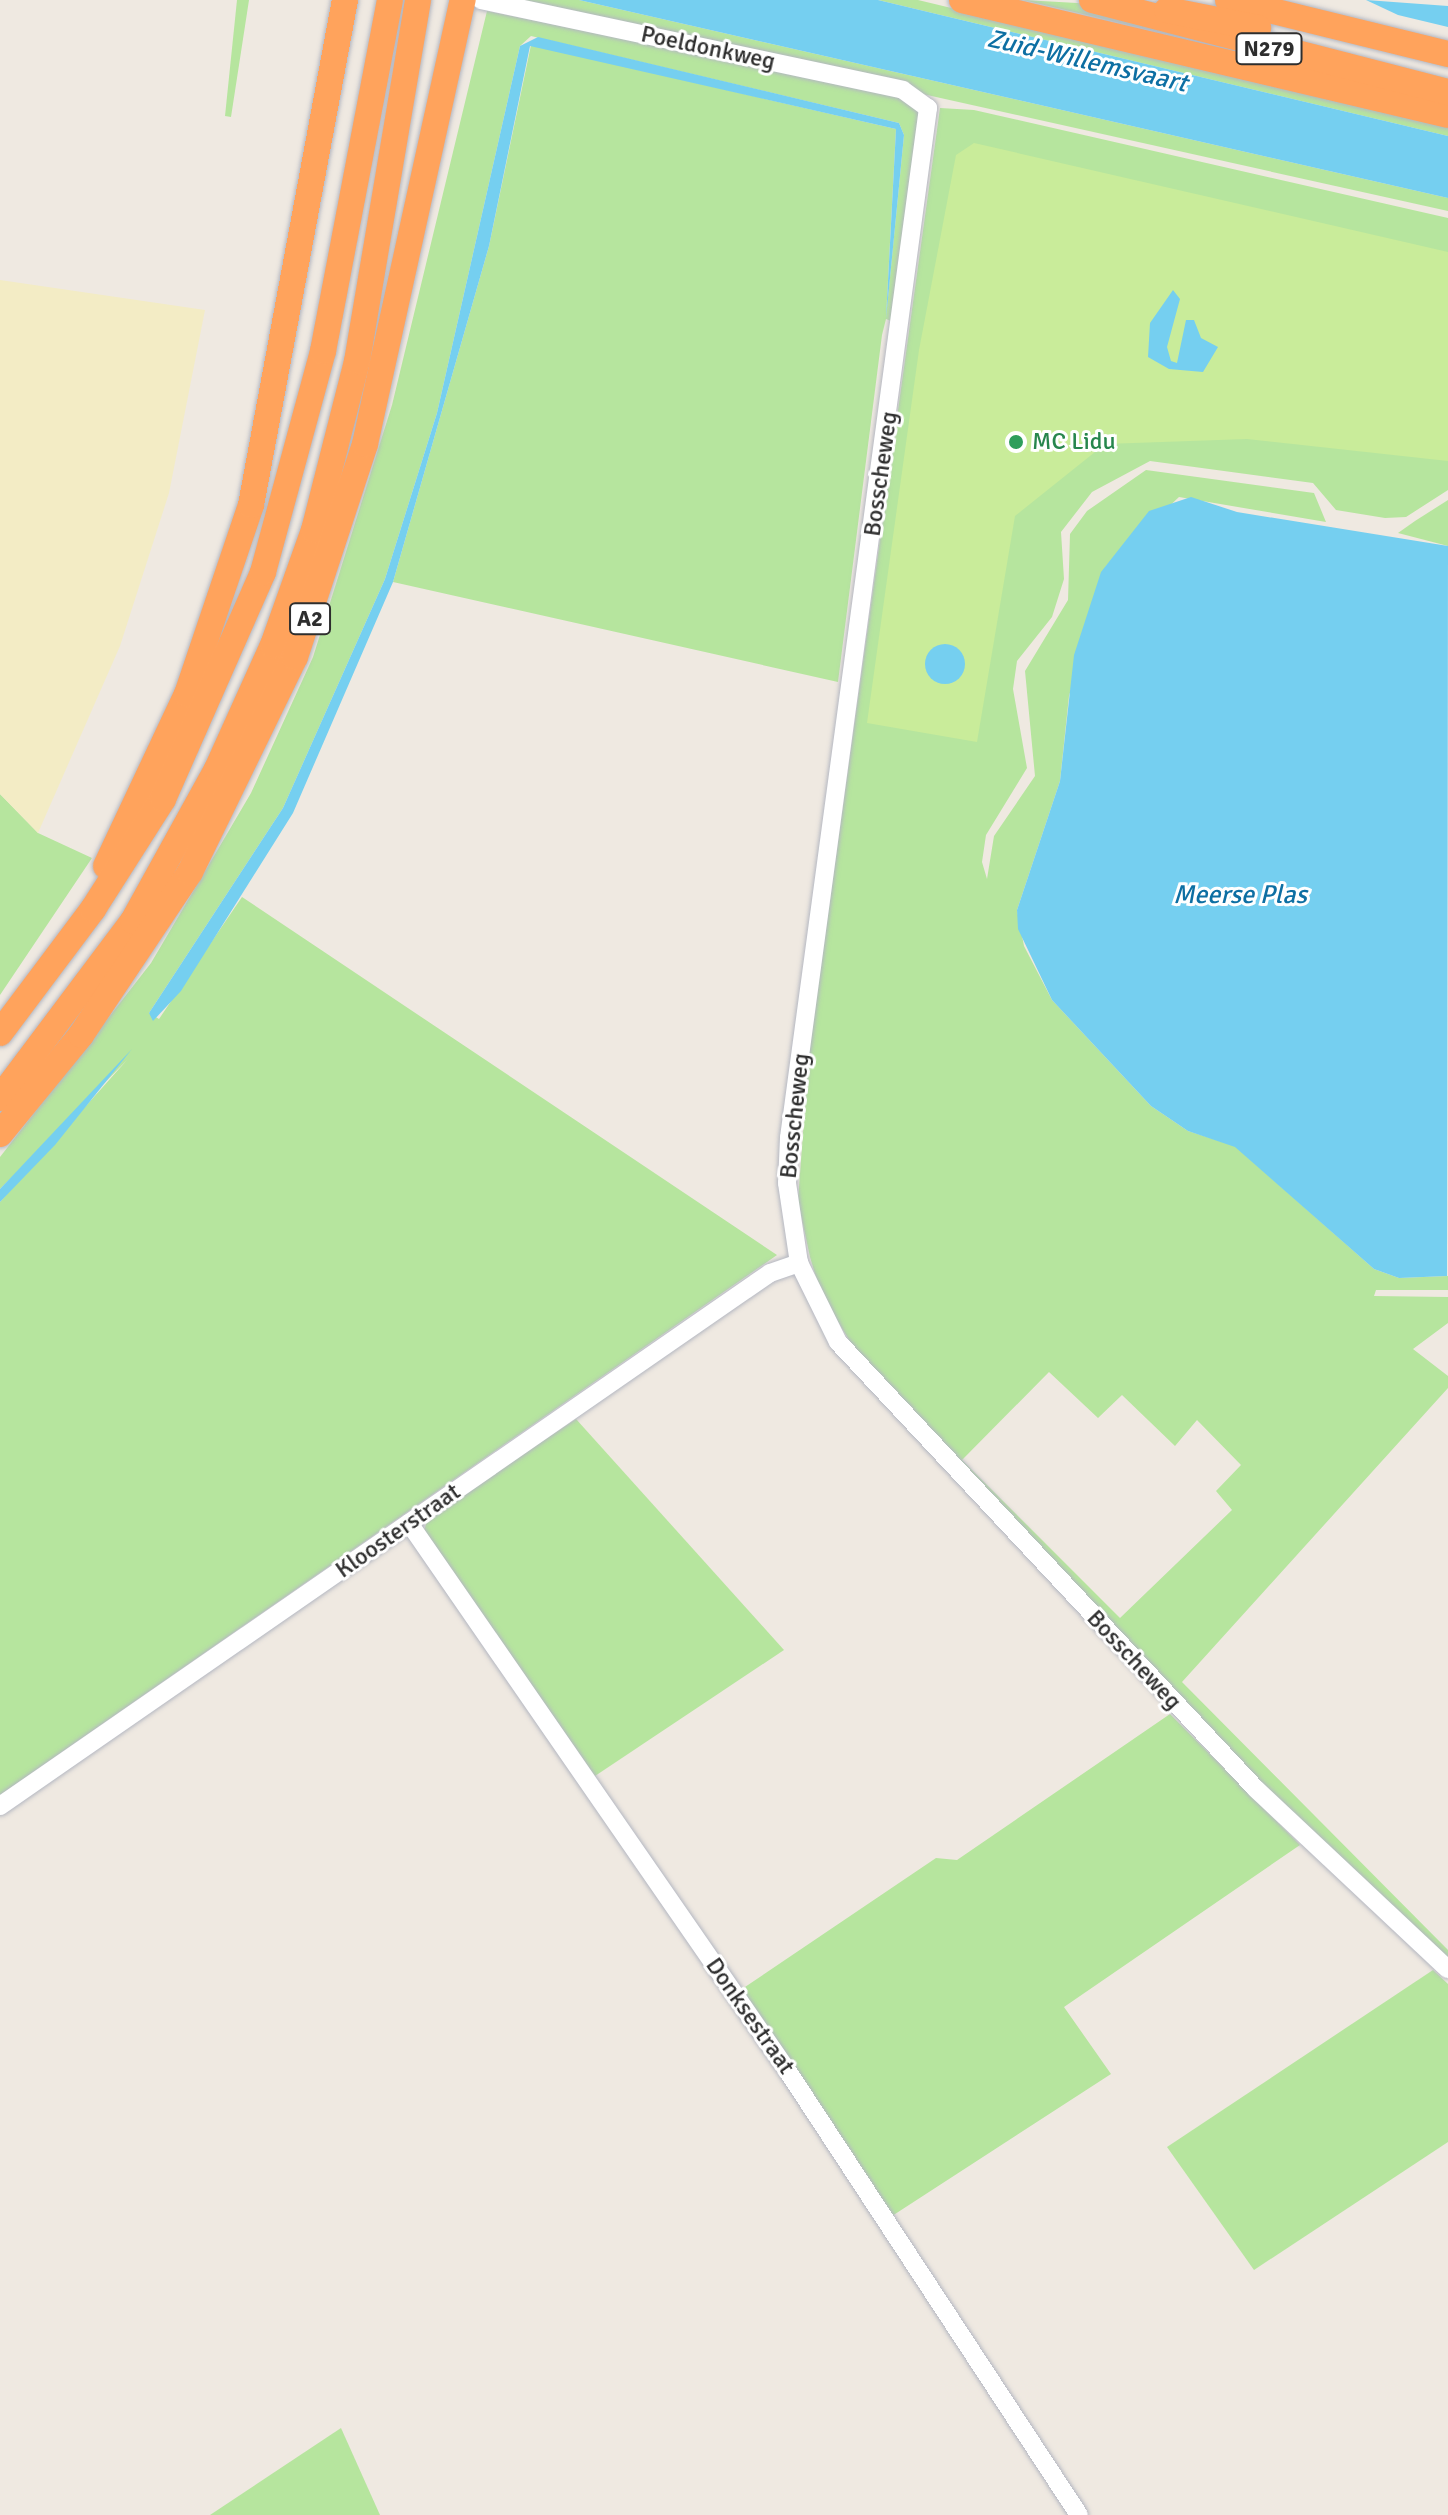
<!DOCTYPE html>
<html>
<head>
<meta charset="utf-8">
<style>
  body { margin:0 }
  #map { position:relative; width:1448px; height:2515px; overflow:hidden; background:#efe9e1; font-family:Signika,sans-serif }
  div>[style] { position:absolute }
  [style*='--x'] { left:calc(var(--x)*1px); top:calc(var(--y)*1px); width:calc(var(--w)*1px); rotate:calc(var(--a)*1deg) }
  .green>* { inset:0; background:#b6e59e }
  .sand>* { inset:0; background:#f3ecc5 }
  .pitch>* { inset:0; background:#c9ec9a }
  .water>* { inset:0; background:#75cff0 }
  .round { border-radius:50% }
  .roads { filter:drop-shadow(0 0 2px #b4b7c1) drop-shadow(0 0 2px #b4b7c1) }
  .minor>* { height:18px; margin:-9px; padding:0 9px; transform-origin:9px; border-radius:9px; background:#fff }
  .highway>* { height:26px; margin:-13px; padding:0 13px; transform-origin:13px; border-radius:13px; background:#ffa35c }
  .dots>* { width:22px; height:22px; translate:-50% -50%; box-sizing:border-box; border:4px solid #fff; border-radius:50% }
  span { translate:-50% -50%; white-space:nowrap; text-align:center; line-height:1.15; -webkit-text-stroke:6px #fff; paint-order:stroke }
  .shield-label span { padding:2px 6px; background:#fff; border:2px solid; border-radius:6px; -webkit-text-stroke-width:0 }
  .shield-label { font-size:22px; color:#2e2e2e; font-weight:700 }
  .street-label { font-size:24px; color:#2e2e2e }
  .leisure-label { font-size:24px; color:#27864d }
  .left { translate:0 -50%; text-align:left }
  .water-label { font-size:26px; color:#0d6fa3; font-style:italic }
</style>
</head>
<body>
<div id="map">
  <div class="green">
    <i style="clip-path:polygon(237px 0,249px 0,231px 117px,225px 116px)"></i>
    <i style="clip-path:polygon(500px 0,579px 0,1448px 198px,1448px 211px)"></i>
    <i style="clip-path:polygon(878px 0,918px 0,1448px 127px,1448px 136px)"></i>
    <i style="clip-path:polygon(1023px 0,1095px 4px,1448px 101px,1104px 19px)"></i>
    <i style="clip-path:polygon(487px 11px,898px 95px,922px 111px,898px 324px,886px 319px,882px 335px,838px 682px,393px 582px,489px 246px,531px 45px,896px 129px,886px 318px,904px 135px,899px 123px,531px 36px,520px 46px,437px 413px,385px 579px,283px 808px,149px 1013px,159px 1019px,242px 897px,777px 1255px,0 1795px,0 1202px,127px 1060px,0 1189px,0 1157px,151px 963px,251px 793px,313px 657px,392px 405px)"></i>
    <i style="clip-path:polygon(evenodd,940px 108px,974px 110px,1448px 218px,1448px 490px,1406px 517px,1385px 518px,1336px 510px,1313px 483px,1150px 461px,1092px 492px,1061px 532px,1064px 579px,1052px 617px,1017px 661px,1013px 689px,1027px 768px,986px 835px,982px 862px,987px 879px,994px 836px,1035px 776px,1025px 671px,1068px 600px,1070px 534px,1087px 511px,1146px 470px,1314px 493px,1326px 522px,1179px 497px,1106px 566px,1069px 696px,1060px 781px,1017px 910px,1024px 946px,1052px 1000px,1151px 1106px,1188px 1131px,1235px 1146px,1374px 1269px,1399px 1278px,1448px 1276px,1448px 1290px,1376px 1290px,1374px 1296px,1448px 1297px,1448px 1323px,1413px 1349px,1448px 1376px,1448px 1388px,1182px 1682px,1448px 1950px,1448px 1962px,1265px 1792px,942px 1446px,851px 1343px,821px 1294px,810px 1257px,798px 1201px,809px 1051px,940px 108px,1049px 1372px,1098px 1418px,1122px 1395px,1175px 1446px,1197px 1420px,1241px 1465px,1216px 1491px,1232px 1510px,1120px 1618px,962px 1460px,1049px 1372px)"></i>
    <i style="clip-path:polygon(1448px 500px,1448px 546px,1398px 533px,1415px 521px)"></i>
    <i style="clip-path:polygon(0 794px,38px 833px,92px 858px,0 995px)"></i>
    <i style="clip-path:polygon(576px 1419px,784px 1650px,595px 1776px,424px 1531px,428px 1517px)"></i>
    <i style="clip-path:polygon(1170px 1714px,1300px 1845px,1064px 2007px,1111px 2074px,892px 2216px,742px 1989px,936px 1858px,957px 1860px)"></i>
    <i style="clip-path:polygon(1433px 1970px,1448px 1984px,1448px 2142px,1254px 2270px,1167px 2147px)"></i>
    <i style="clip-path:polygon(341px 2428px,380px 2515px,210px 2515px)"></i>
  </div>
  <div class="sand">
    <i style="clip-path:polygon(0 280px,205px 310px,169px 493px,120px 646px,38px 833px,0 794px)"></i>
  </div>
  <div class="pitch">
    <i style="clip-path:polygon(974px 143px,1448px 252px,1448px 461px,1247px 439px,1105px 444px,1015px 516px,977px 742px,867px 723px,919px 350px,956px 155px)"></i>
  </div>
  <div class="water">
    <i style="clip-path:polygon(579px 0,878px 0,1448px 136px,1448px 198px)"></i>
    <i style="clip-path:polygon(1366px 0,1448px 6px,1448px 27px,1398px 15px)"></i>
    <i style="clip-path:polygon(538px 37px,899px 123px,904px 135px,886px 319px,896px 129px,530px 46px,489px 246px,393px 582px,293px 813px,181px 991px,153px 1021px,149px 1013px,283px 808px,385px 579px,437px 413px,520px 46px)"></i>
    <i style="clip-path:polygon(1173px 290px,1180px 299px,1167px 347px,1171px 361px,1177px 363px,1186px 320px,1194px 320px,1201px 338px,1218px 347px,1203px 372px,1169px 369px,1148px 357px,1150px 323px)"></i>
    <i style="clip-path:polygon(1191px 497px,1237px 512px,1448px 546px,1447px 1276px,1399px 1278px,1374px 1269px,1235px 1147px,1188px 1131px,1151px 1106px,1052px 1000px,1018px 929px,1017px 910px,1060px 781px,1074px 655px,1101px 572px,1149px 511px)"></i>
    <i class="round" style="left:925px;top:644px;width:40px;height:40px"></i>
    <i style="clip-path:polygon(132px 1049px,55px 1145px,0 1202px,0 1189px)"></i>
  </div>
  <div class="roads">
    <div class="minor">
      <i style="--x:481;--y:0;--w:431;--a:12"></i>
      <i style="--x:903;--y:90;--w:31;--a:36"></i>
      <i style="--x:928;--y:108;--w:1039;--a:97.69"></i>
      <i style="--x:789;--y:1138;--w:45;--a:92.5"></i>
      <i style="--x:787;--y:1183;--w:81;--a:81.5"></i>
      <i style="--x:799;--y:1263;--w:88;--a:63.7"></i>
      <i style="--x:838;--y:1342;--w:612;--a:46.92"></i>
      <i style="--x:1256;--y:1789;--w:263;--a:43.2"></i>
      <i style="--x:409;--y:1523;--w:665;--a:55.35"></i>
      <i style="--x:787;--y:2070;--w:532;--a:56.73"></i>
      <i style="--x:0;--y:1806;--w:936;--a:-34.69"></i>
      <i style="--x:770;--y:1273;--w:31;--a:-19"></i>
    </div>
    <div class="highway">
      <i style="--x:962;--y:0;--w:499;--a:13.3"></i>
      <i style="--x:1092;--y:0;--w:368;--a:14.5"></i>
      <i style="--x:1228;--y:0;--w:227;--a:13.8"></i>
      <i style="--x:1167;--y:10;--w:93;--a:11.2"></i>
      <i style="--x:106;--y:866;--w:190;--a:-64.8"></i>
      <i style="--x:187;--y:694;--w:200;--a:-71.3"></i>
      <i style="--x:251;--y:505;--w:514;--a:-79.46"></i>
      <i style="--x:0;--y:1033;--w:155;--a:-53.1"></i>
      <i style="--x:93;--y:909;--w:130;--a:-57.5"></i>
      <i style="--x:163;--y:799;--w:248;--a:-66.2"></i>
      <i style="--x:263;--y:572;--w:229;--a:-74.8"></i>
      <i style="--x:323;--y:351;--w:357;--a:-79.2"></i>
      <i style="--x:0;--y:1098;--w:221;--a:-53.1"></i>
      <i style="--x:133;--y:921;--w:174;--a:-61.1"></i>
      <i style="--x:217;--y:769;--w:136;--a:-65.7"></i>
      <i style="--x:273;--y:645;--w:122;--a:-70.4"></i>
      <i style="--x:314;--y:530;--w:174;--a:-75.7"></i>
      <i style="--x:357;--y:361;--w:366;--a:-80.4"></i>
      <i style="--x:0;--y:1134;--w:128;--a:-50.7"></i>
      <i style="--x:81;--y:1035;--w:196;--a:-56.2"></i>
      <i style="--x:190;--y:872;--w:239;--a:-64"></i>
      <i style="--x:295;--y:657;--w:224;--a:-71.8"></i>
      <i style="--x:365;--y:444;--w:455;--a:-77.6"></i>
    </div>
  </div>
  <div class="dots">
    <i style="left:1016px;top:442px;background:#2e9e5b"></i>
  </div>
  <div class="shield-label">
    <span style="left:1269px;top:49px">N279</span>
    <span style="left:310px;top:619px">A2</span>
  </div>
  <div class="street-label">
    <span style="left:708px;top:48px;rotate:12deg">Poeldonkweg</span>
    <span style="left:881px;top:474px;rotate:-82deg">Bosscheweg</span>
    <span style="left:795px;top:1116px;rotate:-84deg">Bosscheweg</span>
    <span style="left:398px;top:1531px;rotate:-35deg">Kloosterstraat</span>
    <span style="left:1134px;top:1660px;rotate:47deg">Bosscheweg</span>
    <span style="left:750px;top:2016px;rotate:55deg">Donksestraat</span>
  </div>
  <div class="leisure-label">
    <span class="left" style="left:1032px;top:442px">MC Lidu</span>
  </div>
  <div class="water-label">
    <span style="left:1087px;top:62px;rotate:13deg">Zuid-Willemsvaart</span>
    <span style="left:1240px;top:896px">Meerse Plas</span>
  </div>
</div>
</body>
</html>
